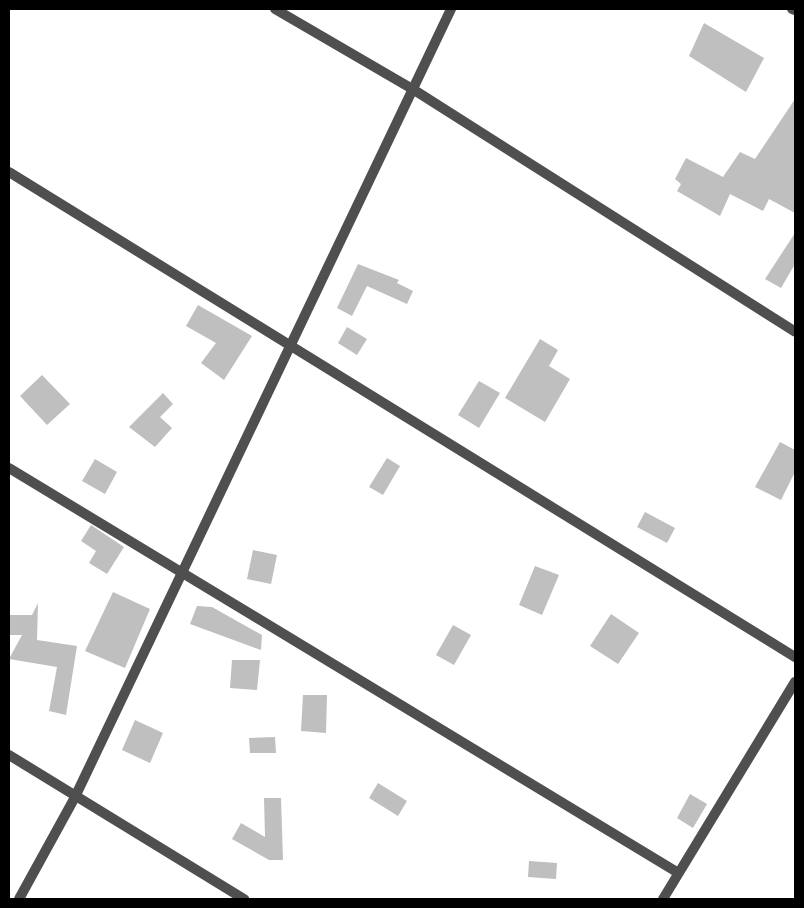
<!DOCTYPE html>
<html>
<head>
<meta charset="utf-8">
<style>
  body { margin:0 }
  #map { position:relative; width:804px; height:908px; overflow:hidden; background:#fff; font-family:Signika,sans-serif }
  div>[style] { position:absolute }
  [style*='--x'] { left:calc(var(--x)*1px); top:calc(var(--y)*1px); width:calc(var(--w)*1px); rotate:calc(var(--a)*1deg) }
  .building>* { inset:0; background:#bfbfbf }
  .street>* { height:10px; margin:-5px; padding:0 5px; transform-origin:5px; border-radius:5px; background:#4f4f4f }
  span { translate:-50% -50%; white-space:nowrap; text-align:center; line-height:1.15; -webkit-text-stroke:4px #fff; paint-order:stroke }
  .frame { position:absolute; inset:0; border:10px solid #000; pointer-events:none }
</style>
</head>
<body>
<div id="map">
  <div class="building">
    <i style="clip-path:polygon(704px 23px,764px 58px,746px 92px,689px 56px)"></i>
    <i style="clip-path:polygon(795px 99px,795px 213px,769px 199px,763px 211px,730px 194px,720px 216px,677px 191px,681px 184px,675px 179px,686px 158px,723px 177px,740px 152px,755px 159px)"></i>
    <i style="clip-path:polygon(795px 233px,795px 264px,781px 288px,765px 279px)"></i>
    <i style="clip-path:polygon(358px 264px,399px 280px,397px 283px,413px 291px,407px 304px,367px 286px,352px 316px,337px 308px)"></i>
    <i style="clip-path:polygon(198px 305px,252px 336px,224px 380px,201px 363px,216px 343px,186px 326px)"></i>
    <i style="clip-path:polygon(347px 327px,367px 339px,357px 355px,338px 343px)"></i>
    <i style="clip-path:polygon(540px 339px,558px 350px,549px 366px,570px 379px,545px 422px,505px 398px)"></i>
    <i style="clip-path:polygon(42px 375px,70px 404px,47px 425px,20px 396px)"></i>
    <i style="clip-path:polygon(479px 381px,500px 393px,479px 428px,458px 415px)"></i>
    <i style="clip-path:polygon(163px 393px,173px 404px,160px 417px,172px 428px,155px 447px,129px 427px)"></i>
    <i style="clip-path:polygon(780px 442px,795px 450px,795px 472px,781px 500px,755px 487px)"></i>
    <i style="clip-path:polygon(387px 458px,400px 466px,383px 495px,369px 487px)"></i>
    <i style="clip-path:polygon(95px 459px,117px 472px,105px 494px,82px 481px)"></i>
    <i style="clip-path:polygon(645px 512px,675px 528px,667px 543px,637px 527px)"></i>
    <i style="clip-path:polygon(91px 525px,124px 547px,107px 574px,89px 563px,96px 551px,81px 541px)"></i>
    <i style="clip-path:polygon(253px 550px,277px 555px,271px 584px,247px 579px)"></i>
    <i style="clip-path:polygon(535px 566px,559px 575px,542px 615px,519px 605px)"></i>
    <i style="clip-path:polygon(113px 592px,150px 609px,125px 668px,85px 651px)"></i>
    <i style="clip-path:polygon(38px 603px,37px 640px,77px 646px,66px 715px,49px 711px,57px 667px,9px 659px,22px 635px,9px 635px,9px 615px,32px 615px)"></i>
    <i style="clip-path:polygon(197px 606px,212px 607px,262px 635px,261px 650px,190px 624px)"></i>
    <i style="clip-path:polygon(611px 614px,639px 633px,618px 664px,590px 646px)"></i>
    <i style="clip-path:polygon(453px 625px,471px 635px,454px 665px,436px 655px)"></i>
    <i style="clip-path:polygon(232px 660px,260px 660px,257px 690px,230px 688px)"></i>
    <i style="clip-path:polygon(303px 695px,327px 695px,326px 733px,301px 731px)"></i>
    <i style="clip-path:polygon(135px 720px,163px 733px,150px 763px,122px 750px)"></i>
    <i style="clip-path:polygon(275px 737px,276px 753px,250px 753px,249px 738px)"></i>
    <i style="clip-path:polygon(378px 783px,407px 801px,398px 816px,369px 798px)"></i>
    <i style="clip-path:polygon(690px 794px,707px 804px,693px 828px,677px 818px)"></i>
    <i style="clip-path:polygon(264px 798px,281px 798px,283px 860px,269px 860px,232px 839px,241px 823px,265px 837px)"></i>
    <i style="clip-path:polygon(529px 861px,557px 863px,556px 879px,528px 877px)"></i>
  </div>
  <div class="street">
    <i style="--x:275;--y:9;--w:157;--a:30.2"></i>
    <i style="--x:411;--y:88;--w:455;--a:32.4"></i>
    <i style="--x:792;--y:9;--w:3;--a:18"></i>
    <i style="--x:9;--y:172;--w:924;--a:31.68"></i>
    <i style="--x:9;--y:468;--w:781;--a:31.17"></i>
    <i style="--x:9;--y:755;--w:276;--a:31.5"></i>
    <i style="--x:19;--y:899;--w:116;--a:-61.2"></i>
    <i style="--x:75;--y:797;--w:873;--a:-64.49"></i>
    <i style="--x:663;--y:899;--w:254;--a:-58.7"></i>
  </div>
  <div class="frame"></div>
</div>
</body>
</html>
